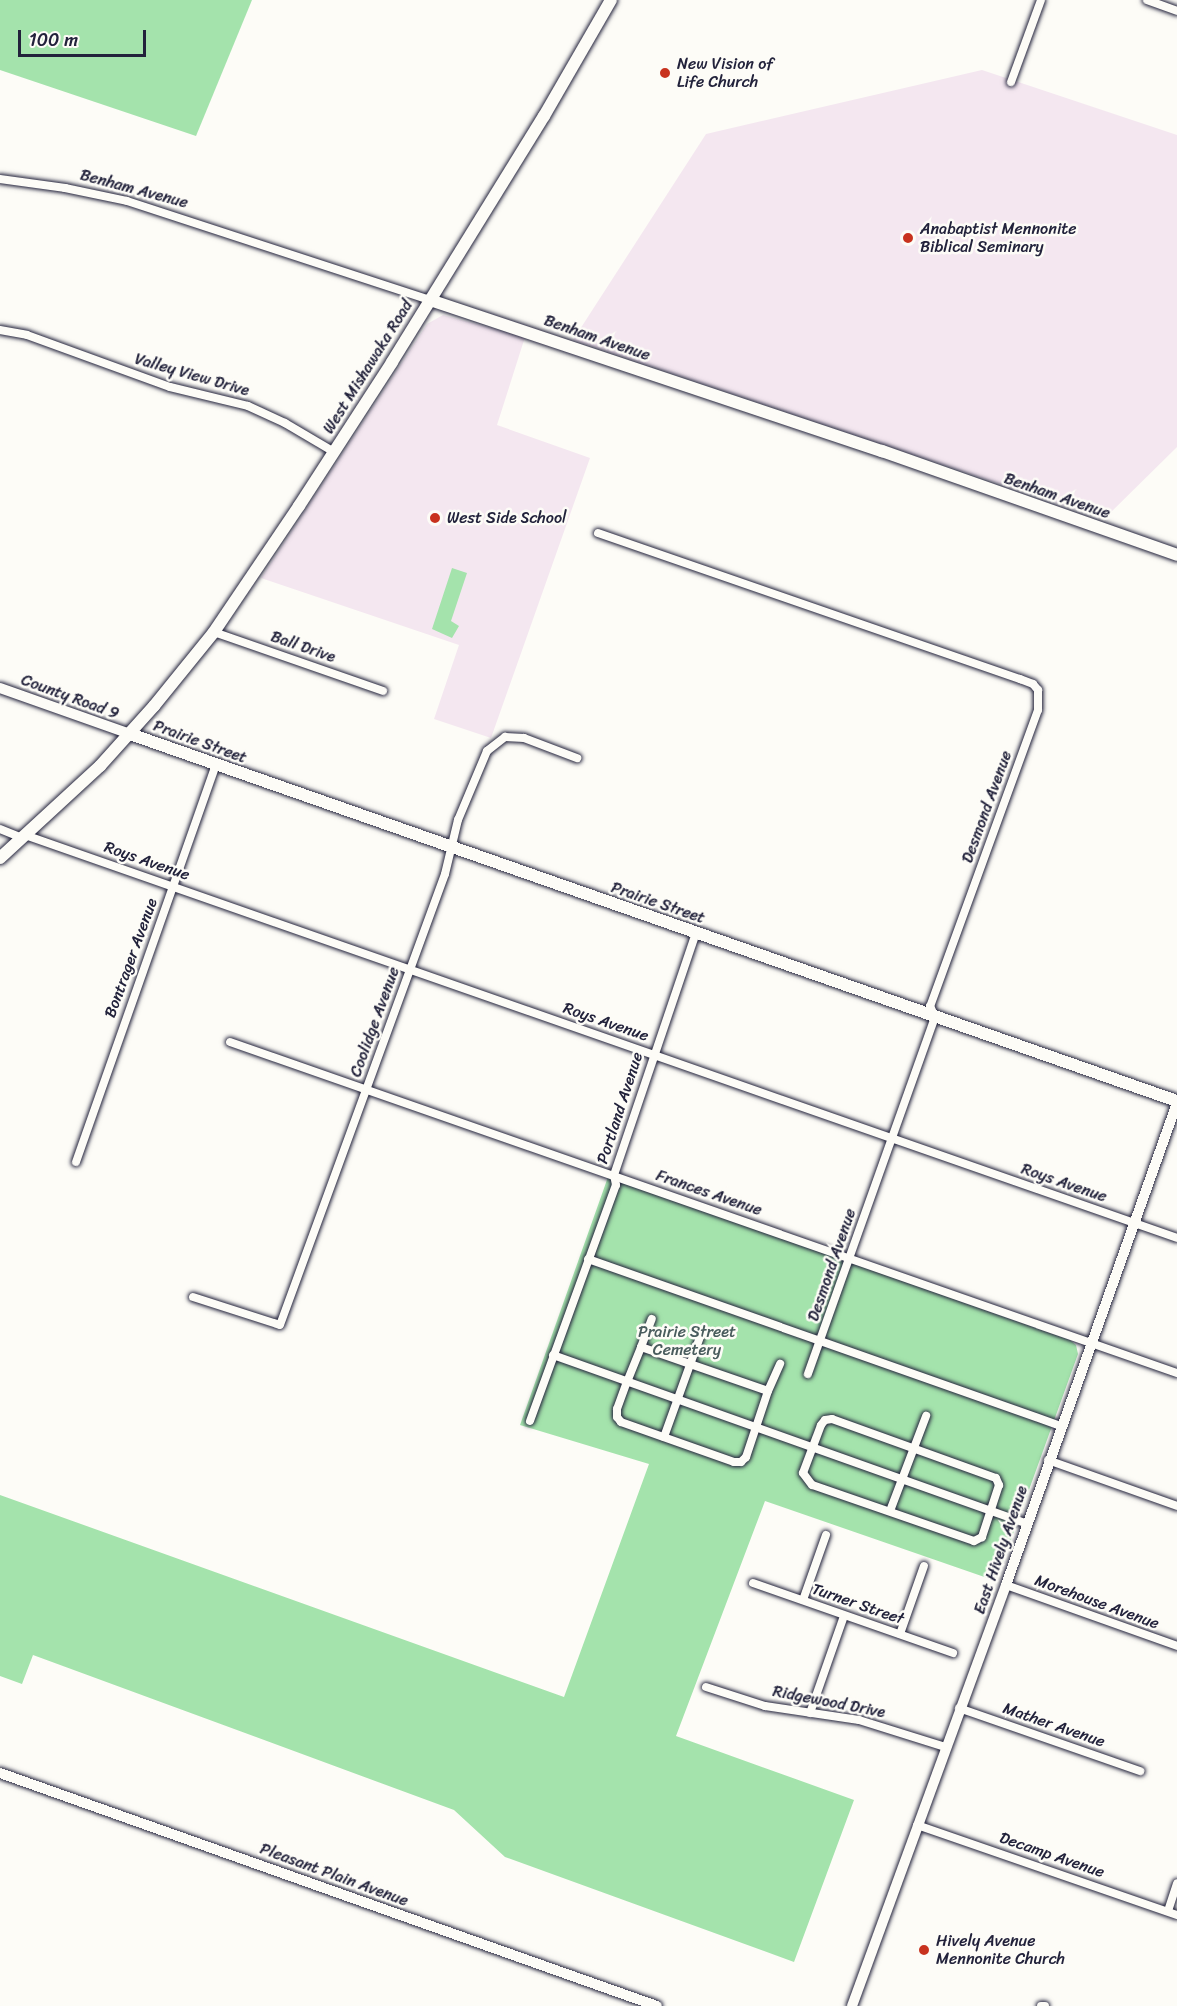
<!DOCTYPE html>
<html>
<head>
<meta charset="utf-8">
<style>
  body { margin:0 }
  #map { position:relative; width:1177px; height:2006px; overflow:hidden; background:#fdfcf7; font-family:Sriracha,sans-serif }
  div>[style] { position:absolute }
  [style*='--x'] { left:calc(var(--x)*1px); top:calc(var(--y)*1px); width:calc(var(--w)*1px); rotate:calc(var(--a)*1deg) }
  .built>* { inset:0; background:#f4e7f0 }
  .green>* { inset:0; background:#a4e3ac }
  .roads { filter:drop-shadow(0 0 2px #22223b) drop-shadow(0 0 2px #22223b) }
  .minor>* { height:8px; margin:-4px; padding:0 4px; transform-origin:4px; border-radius:4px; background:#fdfcf7 }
  .tertiary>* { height:10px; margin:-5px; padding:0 5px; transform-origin:5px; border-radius:5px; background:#fdfcf7 }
  .secondary>* { height:12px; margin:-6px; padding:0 6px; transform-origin:6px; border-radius:6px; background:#fdfcf7 }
  .dots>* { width:16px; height:16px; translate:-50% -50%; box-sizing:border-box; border:3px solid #fdfcf7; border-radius:50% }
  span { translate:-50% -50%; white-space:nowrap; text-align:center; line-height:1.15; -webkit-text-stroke:5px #fdfcf7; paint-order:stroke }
  .poi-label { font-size:16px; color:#22223b }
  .left { translate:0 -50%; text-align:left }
  .street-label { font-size:16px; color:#22223b }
  .park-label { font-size:16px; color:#495c5d }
  .scale { position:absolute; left:18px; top:30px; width:128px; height:27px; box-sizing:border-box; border:3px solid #22223b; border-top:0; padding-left:8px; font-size:18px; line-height:21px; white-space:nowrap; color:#22223b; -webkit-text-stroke:4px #fdfcf7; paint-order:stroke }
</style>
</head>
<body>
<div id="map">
  <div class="built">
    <i style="clip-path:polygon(982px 70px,1177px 135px,1177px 447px,1104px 519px,573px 340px,706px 134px)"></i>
    <i style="clip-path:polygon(443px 315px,525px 337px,497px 425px,590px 458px,491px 738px,434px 719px,459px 645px,261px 578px,427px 324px)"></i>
  </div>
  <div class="green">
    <i style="clip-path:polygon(0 0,252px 0,196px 136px,0 70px)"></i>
    <i style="clip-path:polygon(452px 568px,467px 573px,451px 621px,459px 626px,452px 638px,432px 629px)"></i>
    <i style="clip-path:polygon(608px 1177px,1070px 1340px,1076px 1345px,1078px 1354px,996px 1581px,765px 1501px,676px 1736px,854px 1800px,794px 1962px,505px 1857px,454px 1810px,33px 1655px,22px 1684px,0 1676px,0 1495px,564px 1697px,649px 1464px,520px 1425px)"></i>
  </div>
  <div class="roads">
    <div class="minor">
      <i style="--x:1147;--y:0;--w:32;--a:20"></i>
      <i style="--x:1011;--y:82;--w:87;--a:-69.9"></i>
      <i style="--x:0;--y:179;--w:66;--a:7.9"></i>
      <i style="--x:65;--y:188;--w:63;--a:11.8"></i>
      <i style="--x:127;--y:201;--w:319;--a:18.1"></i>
      <i style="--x:0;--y:330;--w:27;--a:10"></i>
      <i style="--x:27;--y:335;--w:152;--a:20"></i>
      <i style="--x:170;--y:387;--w:80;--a:13.7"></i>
      <i style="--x:248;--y:406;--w:41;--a:24.7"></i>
      <i style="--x:285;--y:423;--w:57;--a:30.6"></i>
      <i style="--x:598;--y:533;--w:447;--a:19.1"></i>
      <i style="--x:1020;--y:679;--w:14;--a:21"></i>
      <i style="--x:1033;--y:684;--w:8;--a:50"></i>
      <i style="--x:1038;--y:690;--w:20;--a:90"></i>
      <i style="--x:1038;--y:710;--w:315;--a:110"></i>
      <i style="--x:930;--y:1006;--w:12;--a:66"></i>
      <i style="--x:935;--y:1017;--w:379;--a:109.6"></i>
      <i style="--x:214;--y:632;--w:179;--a:19.2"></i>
      <i style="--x:0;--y:829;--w:24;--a:22"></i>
      <i style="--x:25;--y:835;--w:1220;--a:19.28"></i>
      <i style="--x:230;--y:1042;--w:1003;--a:19.27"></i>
      <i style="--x:76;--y:1162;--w:421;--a:-70.6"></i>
      <i style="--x:588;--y:1259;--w:502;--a:19.45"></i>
      <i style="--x:193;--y:1297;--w:91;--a:17.8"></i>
      <i style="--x:280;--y:1325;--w:480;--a:-69.9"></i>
      <i style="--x:445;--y:874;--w:56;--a:-76.5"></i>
      <i style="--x:458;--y:820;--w:75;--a:-67.2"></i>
      <i style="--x:487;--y:751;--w:23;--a:-38"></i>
      <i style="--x:505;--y:737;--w:19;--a:3"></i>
      <i style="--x:524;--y:738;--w:57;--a:20.7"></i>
      <i style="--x:641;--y:1347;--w:134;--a:19.1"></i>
      <i style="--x:768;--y:1391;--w:70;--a:108.4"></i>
      <i style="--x:746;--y:1457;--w:7;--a:135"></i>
      <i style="--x:741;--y:1462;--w:7;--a:180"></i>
      <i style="--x:734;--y:1462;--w:120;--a:-160.5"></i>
      <i style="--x:621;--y:1422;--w:6;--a:-129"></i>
      <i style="--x:617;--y:1417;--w:8;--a:-90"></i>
      <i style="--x:617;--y:1409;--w:29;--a:-70"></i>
      <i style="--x:627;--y:1382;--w:38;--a:-68"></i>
      <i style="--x:641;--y:1347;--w:30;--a:-69"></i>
      <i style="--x:553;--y:1355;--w:504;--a:19.59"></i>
      <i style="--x:768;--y:1391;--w:30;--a:-66"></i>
      <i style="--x:832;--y:1419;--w:174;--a:19.8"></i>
      <i style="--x:996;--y:1478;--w:8;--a:67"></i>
      <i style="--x:999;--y:1485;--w:55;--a:108.1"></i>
      <i style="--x:982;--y:1537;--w:9;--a:153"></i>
      <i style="--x:974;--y:1541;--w:171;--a:-160.9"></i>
      <i style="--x:812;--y:1485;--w:15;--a:-127"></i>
      <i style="--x:803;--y:1473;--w:51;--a:-69.4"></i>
      <i style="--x:821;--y:1425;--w:6;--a:-51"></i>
      <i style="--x:825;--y:1420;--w:7;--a:-8"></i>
      <i style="--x:530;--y:1421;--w:251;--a:-70"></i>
      <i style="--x:616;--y:1185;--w:10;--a:-101"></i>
      <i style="--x:614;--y:1175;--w:256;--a:-71.3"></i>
      <i style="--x:664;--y:1437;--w:106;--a:-70.2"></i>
      <i style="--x:1048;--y:1460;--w:137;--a:19.6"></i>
      <i style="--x:890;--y:1511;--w:102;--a:-69.2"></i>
      <i style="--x:753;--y:1583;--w:212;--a:19.3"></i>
      <i style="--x:1006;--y:1585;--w:182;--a:19.6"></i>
      <i style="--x:803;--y:1600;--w:69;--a:-70.5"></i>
      <i style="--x:900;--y:1634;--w:72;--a:-70.6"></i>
      <i style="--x:706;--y:1687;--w:62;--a:17.9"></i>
      <i style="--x:765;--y:1706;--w:95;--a:8.5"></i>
      <i style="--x:859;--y:1720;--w:90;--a:17.4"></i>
      <i style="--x:959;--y:1708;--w:192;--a:19.2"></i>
      <i style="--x:810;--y:1713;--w:103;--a:-70.7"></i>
      <i style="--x:917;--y:1825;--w:275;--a:19.1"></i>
      <i style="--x:1168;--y:1911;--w:29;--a:-72"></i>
      <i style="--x:1041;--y:2006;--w:4;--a:0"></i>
    </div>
    <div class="tertiary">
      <i style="--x:0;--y:688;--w:138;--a:19.5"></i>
      <i style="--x:0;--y:1773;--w:697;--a:19.53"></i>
      <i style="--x:852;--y:2006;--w:448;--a:-69.9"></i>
      <i style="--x:1006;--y:1585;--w:511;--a:-70.47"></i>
    </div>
    <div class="secondary">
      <i style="--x:430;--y:300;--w:477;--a:18.5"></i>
      <i style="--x:882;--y:451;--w:313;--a:19.4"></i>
      <i style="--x:130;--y:734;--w:1109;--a:19.32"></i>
      <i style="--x:0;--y:858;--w:136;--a:-42.6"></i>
      <i style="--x:100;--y:766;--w:81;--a:-48"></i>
      <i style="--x:154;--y:706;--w:95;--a:-51"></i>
      <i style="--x:214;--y:632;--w:152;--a:-56"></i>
      <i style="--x:299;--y:506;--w:171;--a:-57.1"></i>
      <i style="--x:392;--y:362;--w:289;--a:-58.3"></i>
      <i style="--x:544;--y:116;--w:134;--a:-60"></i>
    </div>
  </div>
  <div class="dots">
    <i style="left:665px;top:73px;background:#c8321e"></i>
    <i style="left:908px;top:238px;background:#c8321e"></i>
    <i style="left:435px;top:518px;background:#c8321e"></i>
    <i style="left:924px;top:1950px;background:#c8321e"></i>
  </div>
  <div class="poi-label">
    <span class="left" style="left:677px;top:73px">New Vision of<br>Life Church</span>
    <span class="left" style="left:920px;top:238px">Anabaptist Mennonite<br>Biblical Seminary</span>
    <span class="left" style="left:447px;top:518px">West Side School</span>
    <span class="left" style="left:936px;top:1950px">Hively Avenue<br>Mennonite Church</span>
  </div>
  <div class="street-label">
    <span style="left:134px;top:189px;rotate:15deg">Benham Avenue</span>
    <span style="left:597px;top:338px;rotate:19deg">Benham Avenue</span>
    <span style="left:368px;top:367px;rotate:-58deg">West Mishawaka Road</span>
    <span style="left:192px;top:375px;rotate:16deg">Valley View Drive</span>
    <span style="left:1057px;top:496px;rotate:19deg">Benham Avenue</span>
    <span style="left:303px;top:647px;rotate:19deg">Ball Drive</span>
    <span style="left:70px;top:697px;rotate:20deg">County Road 9</span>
    <span style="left:200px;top:742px;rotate:20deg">Prairie Street</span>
    <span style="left:987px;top:807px;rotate:-70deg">Desmond Avenue</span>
    <span style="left:147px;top:861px;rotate:19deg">Roys Avenue</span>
    <span style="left:658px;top:903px;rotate:19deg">Prairie Street</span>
    <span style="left:131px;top:958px;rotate:-70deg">Bontrager Avenue</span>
    <span style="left:375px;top:1022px;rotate:-70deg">Coolidge Avenue</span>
    <span style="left:606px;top:1022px;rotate:19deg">Roys Avenue</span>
    <span style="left:620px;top:1108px;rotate:-72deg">Portland Avenue</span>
    <span style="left:1064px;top:1183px;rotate:19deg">Roys Avenue</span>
    <span style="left:709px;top:1193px;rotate:19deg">Frances Avenue</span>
    <span style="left:832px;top:1265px;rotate:-71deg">Desmond Avenue</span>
    <span style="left:1001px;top:1550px;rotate:-71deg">East Hively Avenue</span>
    <span style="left:1097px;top:1602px;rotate:20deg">Morehouse Avenue</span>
    <span style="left:858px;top:1604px;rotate:19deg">Turner Street</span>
    <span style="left:829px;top:1702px;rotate:11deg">Ridgewood Drive</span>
    <span style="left:1054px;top:1725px;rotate:19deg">Mather Avenue</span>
    <span style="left:1052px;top:1855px;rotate:19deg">Decamp Avenue</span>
    <span style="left:334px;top:1875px;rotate:20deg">Pleasant Plain Avenue</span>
  </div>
  <div class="park-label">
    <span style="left:687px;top:1341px">Prairie Street<br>Cemetery</span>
  </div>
  <div class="scale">100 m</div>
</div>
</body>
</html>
